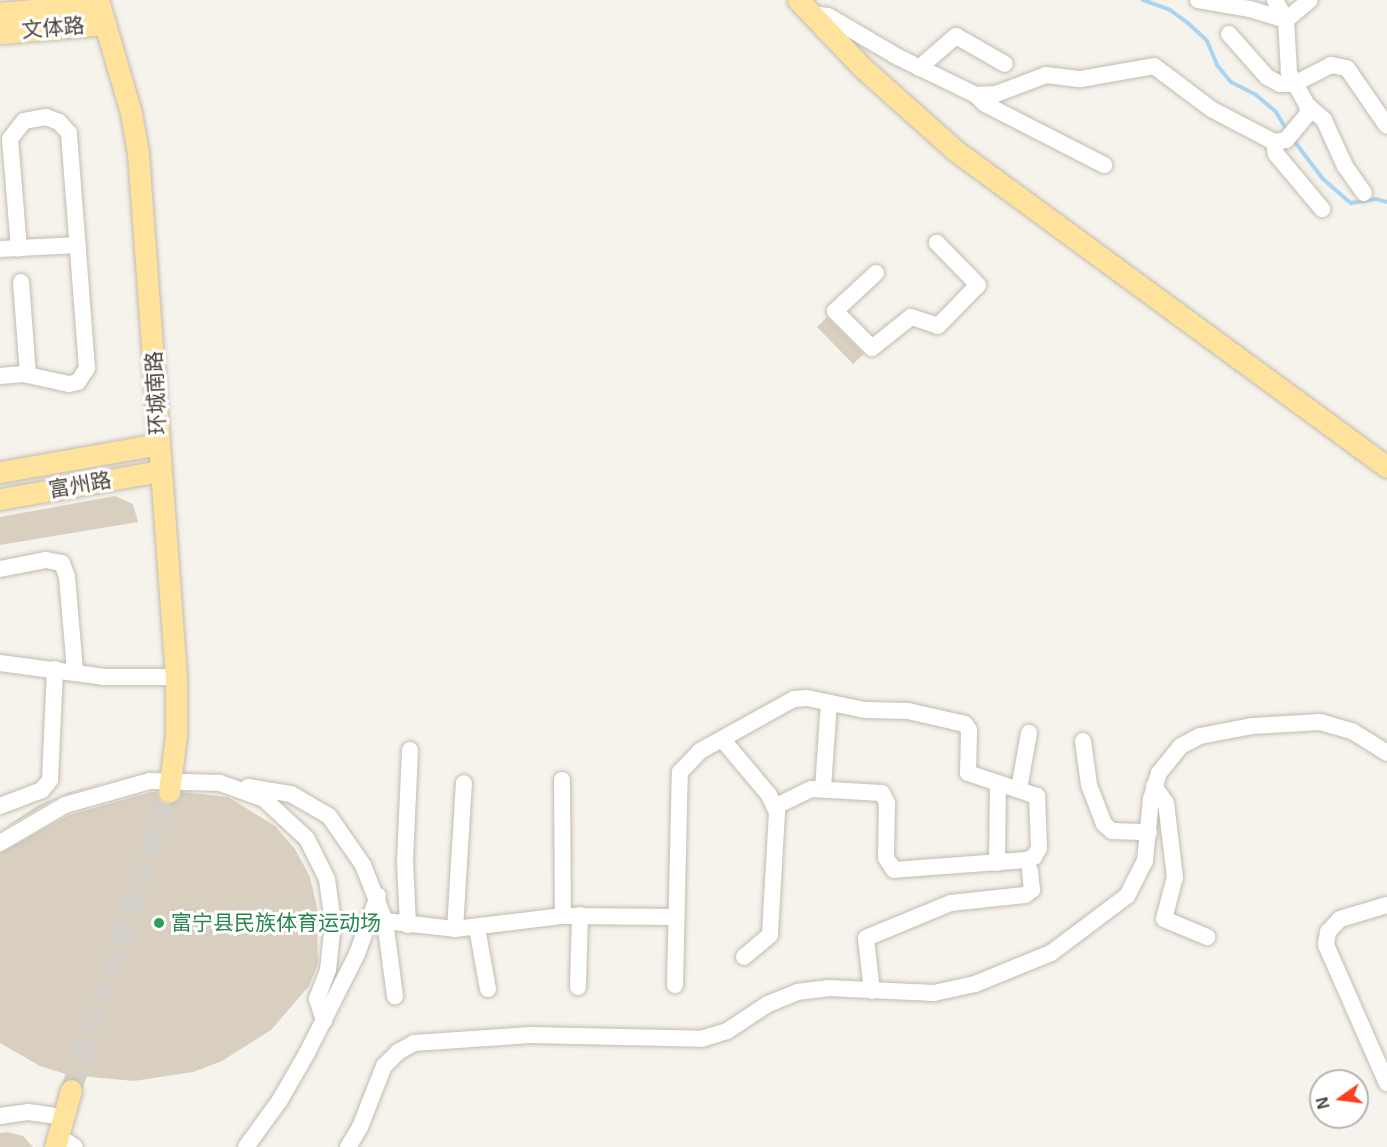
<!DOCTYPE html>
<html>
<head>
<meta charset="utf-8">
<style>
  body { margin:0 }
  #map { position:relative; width:1387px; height:1147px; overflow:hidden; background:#f6f3ec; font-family:Arial,"Noto Sans SC",sans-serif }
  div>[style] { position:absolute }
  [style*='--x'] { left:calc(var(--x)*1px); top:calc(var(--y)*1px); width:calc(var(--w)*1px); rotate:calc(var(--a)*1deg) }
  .stream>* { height:4px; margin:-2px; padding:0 2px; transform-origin:2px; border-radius:2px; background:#a9d4f2 }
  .building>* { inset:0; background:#d8cfc1 }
  .major-tunnel>* { height:21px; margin-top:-10.5px; transform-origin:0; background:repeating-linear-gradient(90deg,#d4d0c8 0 21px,transparent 0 31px) }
  .roads { filter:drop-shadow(0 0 2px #c2bbae) drop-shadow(0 0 2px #c2bbae) }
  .minor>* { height:16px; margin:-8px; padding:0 8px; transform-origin:8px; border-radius:8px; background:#fff }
  .major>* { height:21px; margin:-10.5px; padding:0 10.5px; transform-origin:10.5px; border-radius:10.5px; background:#ffe39c }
  .dots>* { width:16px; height:16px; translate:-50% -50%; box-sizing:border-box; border:3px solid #fff; border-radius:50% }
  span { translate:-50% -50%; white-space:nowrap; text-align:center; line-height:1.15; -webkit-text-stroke:6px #fff; paint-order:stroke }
  .street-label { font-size:21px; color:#4b4439 }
  .leisure-label { font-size:21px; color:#27864d }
  .left { translate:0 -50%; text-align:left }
  .north { position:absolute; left:1309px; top:1069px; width:60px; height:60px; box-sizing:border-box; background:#fff; border:2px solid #b7b4b0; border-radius:50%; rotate:256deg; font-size:16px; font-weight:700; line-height:24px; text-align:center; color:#4b4439 }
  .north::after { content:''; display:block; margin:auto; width:21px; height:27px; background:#fc3f1d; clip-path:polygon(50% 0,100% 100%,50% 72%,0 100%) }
</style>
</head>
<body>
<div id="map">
  <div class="stream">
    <i style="--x:1143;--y:0;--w:29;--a:20"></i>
    <i style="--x:1170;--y:10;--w:22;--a:36"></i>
    <i style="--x:1188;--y:23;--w:26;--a:43"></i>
    <i style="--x:1207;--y:41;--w:26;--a:67"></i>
    <i style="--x:1217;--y:65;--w:22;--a:51"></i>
    <i style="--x:1231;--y:82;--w:28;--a:27"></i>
    <i style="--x:1256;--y:95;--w:26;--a:40"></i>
    <i style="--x:1276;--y:112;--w:21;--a:59"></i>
    <i style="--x:1295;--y:142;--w:46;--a:52.9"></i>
    <i style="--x:1323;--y:179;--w:37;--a:41"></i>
    <i style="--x:1351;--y:203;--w:25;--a:-9"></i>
    <i style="--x:1376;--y:199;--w:11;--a:15"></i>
  </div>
  <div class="building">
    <i style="clip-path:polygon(827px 317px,864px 354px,853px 364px,817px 327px)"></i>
    <i style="clip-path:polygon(115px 496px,133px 504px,138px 522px,0 545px,0 517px)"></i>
    <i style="clip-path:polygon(103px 783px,60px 796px,0 831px,37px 806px,67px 793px)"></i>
    <i style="clip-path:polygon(151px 792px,156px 792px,161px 802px,168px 805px,179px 800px,182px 792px,228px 797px,275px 826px,295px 849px,310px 877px,317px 907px,318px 964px,309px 986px,271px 1030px,222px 1061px,193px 1072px,134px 1081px,69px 1075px,40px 1066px,0 1043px,0 853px,69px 815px)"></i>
    <i style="clip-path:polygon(7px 1132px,23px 1136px,33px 1147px,0 1147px,0 1133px)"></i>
  </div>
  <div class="major-tunnel">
    <i style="--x:71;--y:1090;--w:314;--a:-71.8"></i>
  </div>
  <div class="roads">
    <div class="minor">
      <i style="--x:1198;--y:0;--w:53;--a:9.8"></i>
      <i style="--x:1250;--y:9;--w:38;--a:17"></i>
      <i style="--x:1286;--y:20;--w:31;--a:-40"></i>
      <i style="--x:812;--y:14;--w:16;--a:7"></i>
      <i style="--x:828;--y:16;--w:81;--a:30.4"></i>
      <i style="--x:898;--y:57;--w:87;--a:26"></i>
      <i style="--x:976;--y:95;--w:20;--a:-3"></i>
      <i style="--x:996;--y:94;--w:53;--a:-20.8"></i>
      <i style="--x:1046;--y:75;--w:35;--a:7"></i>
      <i style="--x:1081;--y:79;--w:74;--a:-10.1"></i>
      <i style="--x:1154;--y:66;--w:71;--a:37"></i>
      <i style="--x:1211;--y:109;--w:71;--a:27.6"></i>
      <i style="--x:1274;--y:142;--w:12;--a:-9"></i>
      <i style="--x:1286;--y:140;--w:34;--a:-50"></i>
      <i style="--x:1308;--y:114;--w:9;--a:-96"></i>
      <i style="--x:1307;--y:105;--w:38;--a:-119"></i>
      <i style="--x:1289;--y:72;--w:52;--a:-93.3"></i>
      <i style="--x:1286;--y:20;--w:23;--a:-119"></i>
      <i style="--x:1229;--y:34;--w:57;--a:48.5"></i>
      <i style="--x:1267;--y:77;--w:15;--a:28"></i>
      <i style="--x:1280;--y:84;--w:14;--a:0"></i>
      <i style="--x:1294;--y:84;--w:42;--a:-27.2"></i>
      <i style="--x:1331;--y:65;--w:16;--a:11"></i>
      <i style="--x:1347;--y:68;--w:70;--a:55.4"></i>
      <i style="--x:919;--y:68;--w:49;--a:-40.9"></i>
      <i style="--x:956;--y:36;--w:56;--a:29.7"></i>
      <i style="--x:976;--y:95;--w:13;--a:45"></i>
      <i style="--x:985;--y:104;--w:134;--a:27.1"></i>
      <i style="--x:1307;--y:105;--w:23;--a:41"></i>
      <i style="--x:1324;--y:120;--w:51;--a:65.5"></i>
      <i style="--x:1345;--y:166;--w:33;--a:55"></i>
      <i style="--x:1274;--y:142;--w:12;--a:81"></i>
      <i style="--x:1276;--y:154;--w:72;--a:50.1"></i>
      <i style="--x:0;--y:249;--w:78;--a:-2.9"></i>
      <i style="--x:876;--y:273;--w:56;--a:137.2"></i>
      <i style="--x:835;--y:311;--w:52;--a:45"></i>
      <i style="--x:872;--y:348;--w:50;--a:-38.5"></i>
      <i style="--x:911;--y:317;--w:28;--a:18"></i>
      <i style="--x:938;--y:326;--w:57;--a:-45.7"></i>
      <i style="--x:978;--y:285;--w:59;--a:-134.3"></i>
      <i style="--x:21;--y:282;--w:93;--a:85.7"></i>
      <i style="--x:0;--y:376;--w:23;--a:-5"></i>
      <i style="--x:23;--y:374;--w:47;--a:12.3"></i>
      <i style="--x:69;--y:384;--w:9;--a:-13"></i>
      <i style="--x:78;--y:382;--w:17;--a:-57"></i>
      <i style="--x:87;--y:368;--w:236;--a:-94.4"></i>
      <i style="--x:69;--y:133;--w:15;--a:-132"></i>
      <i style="--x:59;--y:122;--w:14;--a:-159"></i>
      <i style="--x:46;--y:117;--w:22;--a:170"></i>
      <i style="--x:24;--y:121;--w:23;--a:128"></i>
      <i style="--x:10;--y:139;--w:110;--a:85.3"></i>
      <i style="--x:0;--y:569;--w:47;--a:-11.1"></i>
      <i style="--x:46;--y:560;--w:16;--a:11"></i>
      <i style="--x:62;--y:563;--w:15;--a:70"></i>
      <i style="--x:67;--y:577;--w:94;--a:85.1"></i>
      <i style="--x:0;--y:663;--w:106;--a:7.6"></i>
      <i style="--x:105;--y:677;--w:71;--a:0"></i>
      <i style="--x:722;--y:739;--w:73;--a:50"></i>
      <i style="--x:769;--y:795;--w:19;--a:65"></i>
      <i style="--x:777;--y:812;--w:123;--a:93.3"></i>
      <i style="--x:770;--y:935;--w:34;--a:140"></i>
      <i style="--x:1083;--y:741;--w:44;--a:82.2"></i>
      <i style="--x:1089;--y:785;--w:42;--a:69"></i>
      <i style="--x:1104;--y:824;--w:11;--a:41"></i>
      <i style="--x:1112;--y:831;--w:37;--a:2"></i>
      <i style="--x:562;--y:780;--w:136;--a:89.6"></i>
      <i style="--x:1154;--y:786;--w:21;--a:55"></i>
      <i style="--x:1166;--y:803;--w:75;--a:83.1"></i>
      <i style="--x:1175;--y:877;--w:43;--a:104.7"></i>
      <i style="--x:1164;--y:919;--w:47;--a:22.7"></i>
      <i style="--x:248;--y:787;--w:44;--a:9.2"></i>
      <i style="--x:291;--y:794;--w:44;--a:30.1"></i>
      <i style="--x:329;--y:816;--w:60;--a:55.2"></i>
      <i style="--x:363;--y:865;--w:60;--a:68.6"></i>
      <i style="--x:385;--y:921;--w:70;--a:6.5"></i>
      <i style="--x:455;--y:929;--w:109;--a:-6.9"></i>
      <i style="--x:563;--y:916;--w:113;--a:0.5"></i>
      <i style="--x:823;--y:788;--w:85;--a:-86"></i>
      <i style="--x:1019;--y:789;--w:57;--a:-79.9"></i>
      <i style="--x:0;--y:806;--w:45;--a:-20.9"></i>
      <i style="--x:42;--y:790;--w:13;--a:-51"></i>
      <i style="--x:50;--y:780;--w:111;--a:-87.4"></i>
      <i style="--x:0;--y:843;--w:75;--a:-30.3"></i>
      <i style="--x:65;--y:805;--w:88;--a:-15.8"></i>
      <i style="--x:150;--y:781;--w:70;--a:1.6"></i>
      <i style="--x:220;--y:783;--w:47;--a:20"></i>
      <i style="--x:264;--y:799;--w:59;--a:42.9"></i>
      <i style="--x:307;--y:839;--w:45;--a:63.4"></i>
      <i style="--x:327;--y:879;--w:44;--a:82.2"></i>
      <i style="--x:333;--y:923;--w:47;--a:96.1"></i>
      <i style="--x:328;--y:970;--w:31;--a:111"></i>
      <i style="--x:317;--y:999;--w:23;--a:72"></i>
      <i style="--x:997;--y:863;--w:80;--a:-89.3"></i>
      <i style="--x:1387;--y:905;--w:49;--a:163.4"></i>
      <i style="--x:1340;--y:919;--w:18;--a:133"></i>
      <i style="--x:1328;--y:932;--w:13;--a:99"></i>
      <i style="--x:1326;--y:945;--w:151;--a:66.2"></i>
      <i style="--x:385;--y:921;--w:76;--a:82.4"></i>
      <i style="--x:408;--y:925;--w:64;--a:-92.7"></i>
      <i style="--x:405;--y:861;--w:111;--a:-87.4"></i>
      <i style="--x:477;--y:928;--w:62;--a:79.8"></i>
      <i style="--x:455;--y:929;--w:146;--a:-86.5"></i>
      <i style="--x:675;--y:985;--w:213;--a:-88.7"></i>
      <i style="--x:680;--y:772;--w:29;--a:-46"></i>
      <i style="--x:700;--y:751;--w:107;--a:-29"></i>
      <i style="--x:794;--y:699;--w:13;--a:-4"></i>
      <i style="--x:807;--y:698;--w:59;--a:11.7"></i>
      <i style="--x:865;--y:710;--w:43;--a:1.3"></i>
      <i style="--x:908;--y:711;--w:58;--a:12.8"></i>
      <i style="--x:965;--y:724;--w:7;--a:56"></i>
      <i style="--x:969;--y:730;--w:43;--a:91.3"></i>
      <i style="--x:968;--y:773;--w:73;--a:18.4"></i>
      <i style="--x:1037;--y:796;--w:52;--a:87.8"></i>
      <i style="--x:1039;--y:848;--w:10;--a:119"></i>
      <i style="--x:1034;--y:857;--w:9;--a:159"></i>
      <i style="--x:1026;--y:860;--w:132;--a:175.7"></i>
      <i style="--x:894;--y:870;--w:14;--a:-124"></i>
      <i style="--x:886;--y:858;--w:55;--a:-89"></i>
      <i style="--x:887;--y:803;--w:11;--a:-117"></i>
      <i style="--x:882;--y:793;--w:71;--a:-176.8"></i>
      <i style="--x:811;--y:789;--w:39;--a:154"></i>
      <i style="--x:578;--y:987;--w:72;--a:-88.4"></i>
      <i style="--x:872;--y:991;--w:53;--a:-96.5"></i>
      <i style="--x:866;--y:938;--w:92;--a:-22.4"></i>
      <i style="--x:951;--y:903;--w:74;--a:-6.2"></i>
      <i style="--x:1025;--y:895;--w:9;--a:-36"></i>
      <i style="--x:1032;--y:890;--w:20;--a:-96"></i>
      <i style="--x:0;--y:1116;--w:28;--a:-8"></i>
      <i style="--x:28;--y:1112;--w:35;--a:8"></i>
      <i style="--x:58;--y:1136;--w:20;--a:33"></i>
      <i style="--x:246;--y:1147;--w:58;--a:-54.1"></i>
      <i style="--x:280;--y:1100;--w:54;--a:-60.1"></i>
      <i style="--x:307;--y:1053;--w:111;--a:-63.2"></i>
      <i style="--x:357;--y:954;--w:62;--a:-70.1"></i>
      <i style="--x:348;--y:1147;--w:23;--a:-59"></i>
      <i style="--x:360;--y:1127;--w:66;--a:-68.5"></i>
      <i style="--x:384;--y:1066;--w:20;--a:-45"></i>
      <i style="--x:398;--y:1052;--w:18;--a:-29"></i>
      <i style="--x:414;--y:1043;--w:117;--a:-3.9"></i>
      <i style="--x:531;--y:1035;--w:170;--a:1.3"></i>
      <i style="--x:701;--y:1039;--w:27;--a:-17"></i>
      <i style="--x:727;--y:1031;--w:49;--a:-33.4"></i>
      <i style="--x:768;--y:1004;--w:31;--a:-22"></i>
      <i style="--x:797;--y:992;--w:31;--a:-7"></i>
      <i style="--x:828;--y:988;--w:106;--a:2.7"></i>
      <i style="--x:934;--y:993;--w:42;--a:-12.4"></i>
      <i style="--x:975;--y:984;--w:82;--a:-22.2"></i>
      <i style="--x:1051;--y:953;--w:95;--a:-36.9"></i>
      <i style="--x:1127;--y:896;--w:39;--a:-63"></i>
      <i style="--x:1145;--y:861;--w:62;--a:-84.5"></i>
      <i style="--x:1151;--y:799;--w:27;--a:-73"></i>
      <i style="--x:1159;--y:773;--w:35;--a:-51"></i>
      <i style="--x:1181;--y:746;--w:21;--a:-28"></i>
      <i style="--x:1200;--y:736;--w:54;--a:-10.7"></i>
      <i style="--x:1253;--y:726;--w:67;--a:-3.4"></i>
      <i style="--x:1320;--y:722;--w:33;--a:16"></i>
      <i style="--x:1352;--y:731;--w:41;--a:32.2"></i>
    </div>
    <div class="major">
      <i style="--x:98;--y:0;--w:118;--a:73.7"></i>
      <i style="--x:131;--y:113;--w:41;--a:80.1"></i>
      <i style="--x:138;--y:153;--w:525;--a:85.85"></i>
      <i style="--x:176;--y:677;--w:58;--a:90"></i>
      <i style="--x:176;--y:735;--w:57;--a:97"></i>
      <i style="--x:798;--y:0;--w:95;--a:46.3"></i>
      <i style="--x:864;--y:69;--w:123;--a:41.7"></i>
      <i style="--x:956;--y:151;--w:534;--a:36.25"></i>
      <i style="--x:0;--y:13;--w:99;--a:-5.2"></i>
      <i style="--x:0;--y:33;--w:105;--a:-4.9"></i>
      <i style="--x:0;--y:472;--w:161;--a:-10"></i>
      <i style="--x:0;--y:499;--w:162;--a:-9.9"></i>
      <i style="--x:55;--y:1147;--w:59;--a:-74.3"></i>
    </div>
  </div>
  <div class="dots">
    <i style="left:159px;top:923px;background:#2e9e5b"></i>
  </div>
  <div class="street-label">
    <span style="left:53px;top:28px;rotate:-5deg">文体路</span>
    <span style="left:156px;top:393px;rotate:-93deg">环城南路</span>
    <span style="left:80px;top:485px;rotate:-10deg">富州路</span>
  </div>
  <div class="leisure-label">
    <span class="left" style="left:171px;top:923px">富宁县民族体育运动场</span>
  </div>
  <div class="north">N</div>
</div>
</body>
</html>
